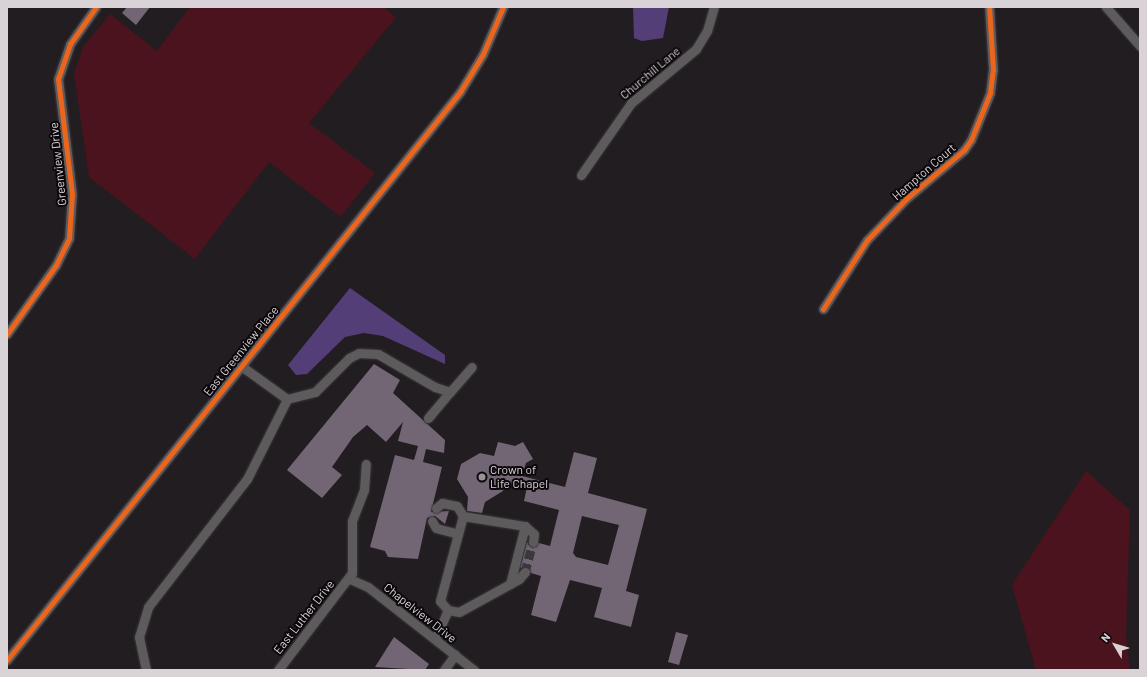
<!DOCTYPE html>
<html>
<head>
<meta charset="utf-8">
<style>
  body { margin:0 }
  #map { position:relative; width:1147px; height:677px; overflow:hidden; background:#221d21; font-family:Barlow,sans-serif }
  div>[style] { position:absolute }
  [style*='--x'] { left:calc(var(--x)*1px); top:calc(var(--y)*1px); width:calc(var(--w)*1px); rotate:calc(var(--a)*1deg) }
  .green>* { inset:0; background:#4b131e }
  .water>* { inset:0; background:#543e77 }
  .building>* { inset:0; background:#726674 }
  .minor-tunnel>* { height:9px; margin-top:-4.5px; transform-origin:0; background:repeating-linear-gradient(90deg,#3d383c 0 9px,transparent 0 13.5px) }
  .roads { filter:drop-shadow(0 0 1px #3c383b) drop-shadow(0 0 1px #3c383b) }
  .minor>* { height:9px; margin:-4.5px; padding:0 4.5px; transform-origin:4.5px; border-radius:4.5px; background:#5e5b5d }
  .cycleway>* { height:5px; margin:-2.5px; padding:0 2.5px; transform-origin:2.5px; border-radius:2.5px; background:#eb651d }
  .dots>* { width:11px; height:11px; translate:-50% -50%; box-sizing:border-box; border:2px solid #0b070a; border-radius:50% }
  span { translate:-50% -50%; white-space:nowrap; text-align:center; line-height:1.15; -webkit-text-stroke:4px #0b070a; paint-order:stroke }
  .street-label { font-size:12px; color:#d9d3d7 }
  .poi-label { font-size:12px; color:#d9d3d7 }
  .left { translate:0 -50%; text-align:left }
  .frame { position:absolute; inset:0; border:8px solid #d9d3d7; pointer-events:none }
  .north { position:absolute; left:1095px; top:625px; width:40px; height:40px; -webkit-text-stroke:3px #0b070a; paint-order:stroke; rotate:308deg; font-size:11px; font-weight:700; line-height:16px; text-align:center; color:#d9d3d7 }
  .north::after { content:''; display:block; margin:auto; width:14px; height:18px; background:#d9d3d7; clip-path:polygon(50% 0,100% 100%,50% 72%,0 100%) }
</style>
</head>
<body>
<div id="map">
  <div class="green">
    <i style="clip-path:polygon(190px 7px,383px 7px,396px 17px,309px 123px,375px 173px,341px 217px,269px 162px,195px 259px,89px 177px,74px 74px,83px 47px,110px 14px,157px 51px)"></i>
    <i style="clip-path:polygon(1086px 471px,1130px 510px,1126px 636px,1130px 670px,1036px 670px,1012px 585px)"></i>
  </div>
  <div class="water">
    <i style="clip-path:polygon(633px 7px,669px 7px,663px 38px,642px 41px,634px 38px)"></i>
    <i style="clip-path:polygon(350px 288px,445px 355px,445px 364px,383px 336px,364px 333px,345px 337px,307px 374px,296px 375px,288px 365px)"></i>
  </div>
  <div class="building">
    <i style="clip-path:polygon(127px 7px,150px 7px,136px 25px,122px 13px)"></i>
    <i style="clip-path:polygon(374px 364px,400px 380px,393px 393px,445px 440px,444px 453px,426px 449px,423px 462px,442px 467px,431px 512px,449px 511px,445px 524px,435px 516px,427px 518px,418px 559px,388px 557px,385px 551px,370px 547px,395px 455px,414px 460px,418px 446px,398px 441px,403px 422px,386px 442px,367px 425px,353px 437px,332px 467px,342px 475px,322px 498px,287px 470px)"></i>
    <i style="clip-path:polygon(evenodd,498px 442px,515px 446px,523px 442px,533px 459px,526px 463px,522px 476px,565px 487px,574px 452px,597px 458px,588px 493px,647px 509px,626px 591px,639px 595px,631px 627px,594px 617px,602px 588px,570px 580px,556px 622px,531px 615px,541px 576px,531px 573px,526px 566px,520px 568px,527px 542px,532px 548px,539px 543px,550px 546px,559px 510px,524px 501px,528px 482px,517px 486px,505px 483px,503px 491px,485px 502px,482px 513px,467px 511px,468px 497px,457px 479px,461px 464px,480px 453px,494px 456px,498px 442px,582px 516px,619px 525px,608px 565px,576px 557px,573px 553px,582px 516px)"></i>
    <i style="clip-path:polygon(676px 632px,688px 635px,679px 665px,668px 662px)"></i>
    <i style="clip-path:polygon(394px 637px,429px 664px,425px 670px,375px 667px)"></i>
  </div>
  <div class="minor-tunnel">
    <i style="--x:525;--y:572;--w:31;--a:-75"></i>
  </div>
  <div class="roads">
    <div class="minor">
      <i style="--x:1106;--y:7;--w:52;--a:48.9"></i>
      <i style="--x:581;--y:175;--w:88;--a:-55.2"></i>
      <i style="--x:631;--y:103;--w:85;--a:-39.7"></i>
      <i style="--x:696;--y:49;--w:21;--a:-59"></i>
      <i style="--x:707;--y:31;--w:25;--a:-74"></i>
      <i style="--x:823;--y:309;--w:82;--a:-57.5"></i>
      <i style="--x:867;--y:240;--w:58;--a:-46.4"></i>
      <i style="--x:907;--y:198;--w:75;--a:-40.1"></i>
      <i style="--x:964;--y:150;--w:12;--a:-55"></i>
      <i style="--x:971;--y:140;--w:51;--a:-68"></i>
      <i style="--x:990;--y:93;--w:23;--a:-83"></i>
      <i style="--x:993;--y:70;--w:63;--a:-93.6"></i>
      <i style="--x:7;--y:334;--w:85;--a:-54.6"></i>
      <i style="--x:56;--y:265;--w:30;--a:-64"></i>
      <i style="--x:69;--y:238;--w:44;--a:-86.1"></i>
      <i style="--x:72;--y:194;--w:116;--a:-96.9"></i>
      <i style="--x:58;--y:79;--w:37;--a:-71"></i>
      <i style="--x:70;--y:44;--w:45;--a:-54.9"></i>
      <i style="--x:287;--y:399;--w:29;--a:-14"></i>
      <i style="--x:315;--y:392;--w:48;--a:-45"></i>
      <i style="--x:349;--y:358;--w:11;--a:-27"></i>
      <i style="--x:359;--y:353;--w:19;--a:3"></i>
      <i style="--x:378;--y:354;--w:66;--a:30.1"></i>
      <i style="--x:435;--y:387;--w:16;--a:18"></i>
      <i style="--x:450;--y:392;--w:33;--a:-49"></i>
      <i style="--x:428;--y:418;--w:34;--a:-50"></i>
      <i style="--x:436;--y:508;--w:8;--a:-40"></i>
      <i style="--x:442;--y:503;--w:15;--a:11"></i>
      <i style="--x:457;--y:506;--w:12;--a:59"></i>
      <i style="--x:432;--y:521;--w:8;--a:60"></i>
      <i style="--x:436;--y:528;--w:23;--a:15"></i>
      <i style="--x:525;--y:572;--w:9;--a:131"></i>
      <i style="--x:519;--y:579;--w:68;--a:151.2"></i>
      <i style="--x:459;--y:612;--w:11;--a:-170"></i>
      <i style="--x:448;--y:610;--w:12;--a:-132"></i>
      <i style="--x:440;--y:601;--w:88;--a:-74.9"></i>
      <i style="--x:463;--y:516;--w:63;--a:9.2"></i>
      <i style="--x:525;--y:526;--w:12;--a:42"></i>
      <i style="--x:534;--y:534;--w:8;--a:97"></i>
      <i style="--x:350;--y:579;--w:20;--a:24"></i>
      <i style="--x:368;--y:587;--w:135;--a:38.1"></i>
      <i style="--x:510;--y:584;--w:60;--a:-75.5"></i>
      <i style="--x:435;--y:639;--w:32;--a:-66"></i>
      <i style="--x:7;--y:660;--w:727;--a:-51.43"></i>
      <i style="--x:460;--y:92;--w:44;--a:-58.8"></i>
      <i style="--x:483;--y:54;--w:51;--a:-66.9"></i>
      <i style="--x:146;--y:670;--w:34;--a:-102"></i>
      <i style="--x:139;--y:637;--w:31;--a:-73"></i>
      <i style="--x:148;--y:607;--w:162;--a:-52.3"></i>
      <i style="--x:247;--y:479;--w:89;--a:-63.4"></i>
      <i style="--x:287;--y:399;--w:57;--a:-144.3"></i>
      <i style="--x:278;--y:670;--w:122;--a:-52.7"></i>
      <i style="--x:352;--y:573;--w:52;--a:-90"></i>
      <i style="--x:352;--y:521;--w:33;--a:-69"></i>
      <i style="--x:364;--y:490;--w:26;--a:-86"></i>
      <i style="--x:444;--y:670;--w:19;--a:-54"></i>
    </div>
  </div>
  <div class="cycleway">
    <i style="--x:823;--y:309;--w:82;--a:-57.5"></i>
    <i style="--x:867;--y:240;--w:58;--a:-46.4"></i>
    <i style="--x:907;--y:198;--w:75;--a:-40.1"></i>
    <i style="--x:964;--y:150;--w:12;--a:-55"></i>
    <i style="--x:971;--y:140;--w:51;--a:-68"></i>
    <i style="--x:990;--y:93;--w:23;--a:-83"></i>
    <i style="--x:993;--y:70;--w:63;--a:-93.6"></i>
    <i style="--x:7;--y:334;--w:85;--a:-54.6"></i>
    <i style="--x:56;--y:265;--w:30;--a:-64"></i>
    <i style="--x:69;--y:238;--w:44;--a:-86.1"></i>
    <i style="--x:72;--y:194;--w:116;--a:-96.9"></i>
    <i style="--x:58;--y:79;--w:37;--a:-71"></i>
    <i style="--x:70;--y:44;--w:45;--a:-54.9"></i>
    <i style="--x:7;--y:660;--w:727;--a:-51.43"></i>
    <i style="--x:460;--y:92;--w:44;--a:-58.8"></i>
    <i style="--x:483;--y:54;--w:51;--a:-66.9"></i>
  </div>
  <div class="dots">
    <i style="left:482px;top:477px;background:#999397"></i>
  </div>
  <div class="street-label">
    <span style="left:650px;top:73px;rotate:-40deg">Churchill Lane</span>
    <span style="left:58px;top:164px;rotate:-96deg">Greenview Drive</span>
    <span style="left:924px;top:172px;rotate:-41deg">Hampton Court</span>
    <span style="left:241px;top:351px;rotate:-51deg">East Greenview Place</span>
    <span style="left:420px;top:613px;rotate:38deg">Chapelview Drive</span>
    <span style="left:304px;top:617px;rotate:-52deg">East Luther Drive</span>
  </div>
  <div class="poi-label">
    <span class="left" style="left:490px;top:477px">Crown of<br>Life Chapel</span>
  </div>
  <div class="frame"></div>
  <div class="north">N</div>
</div>
</body>
</html>
